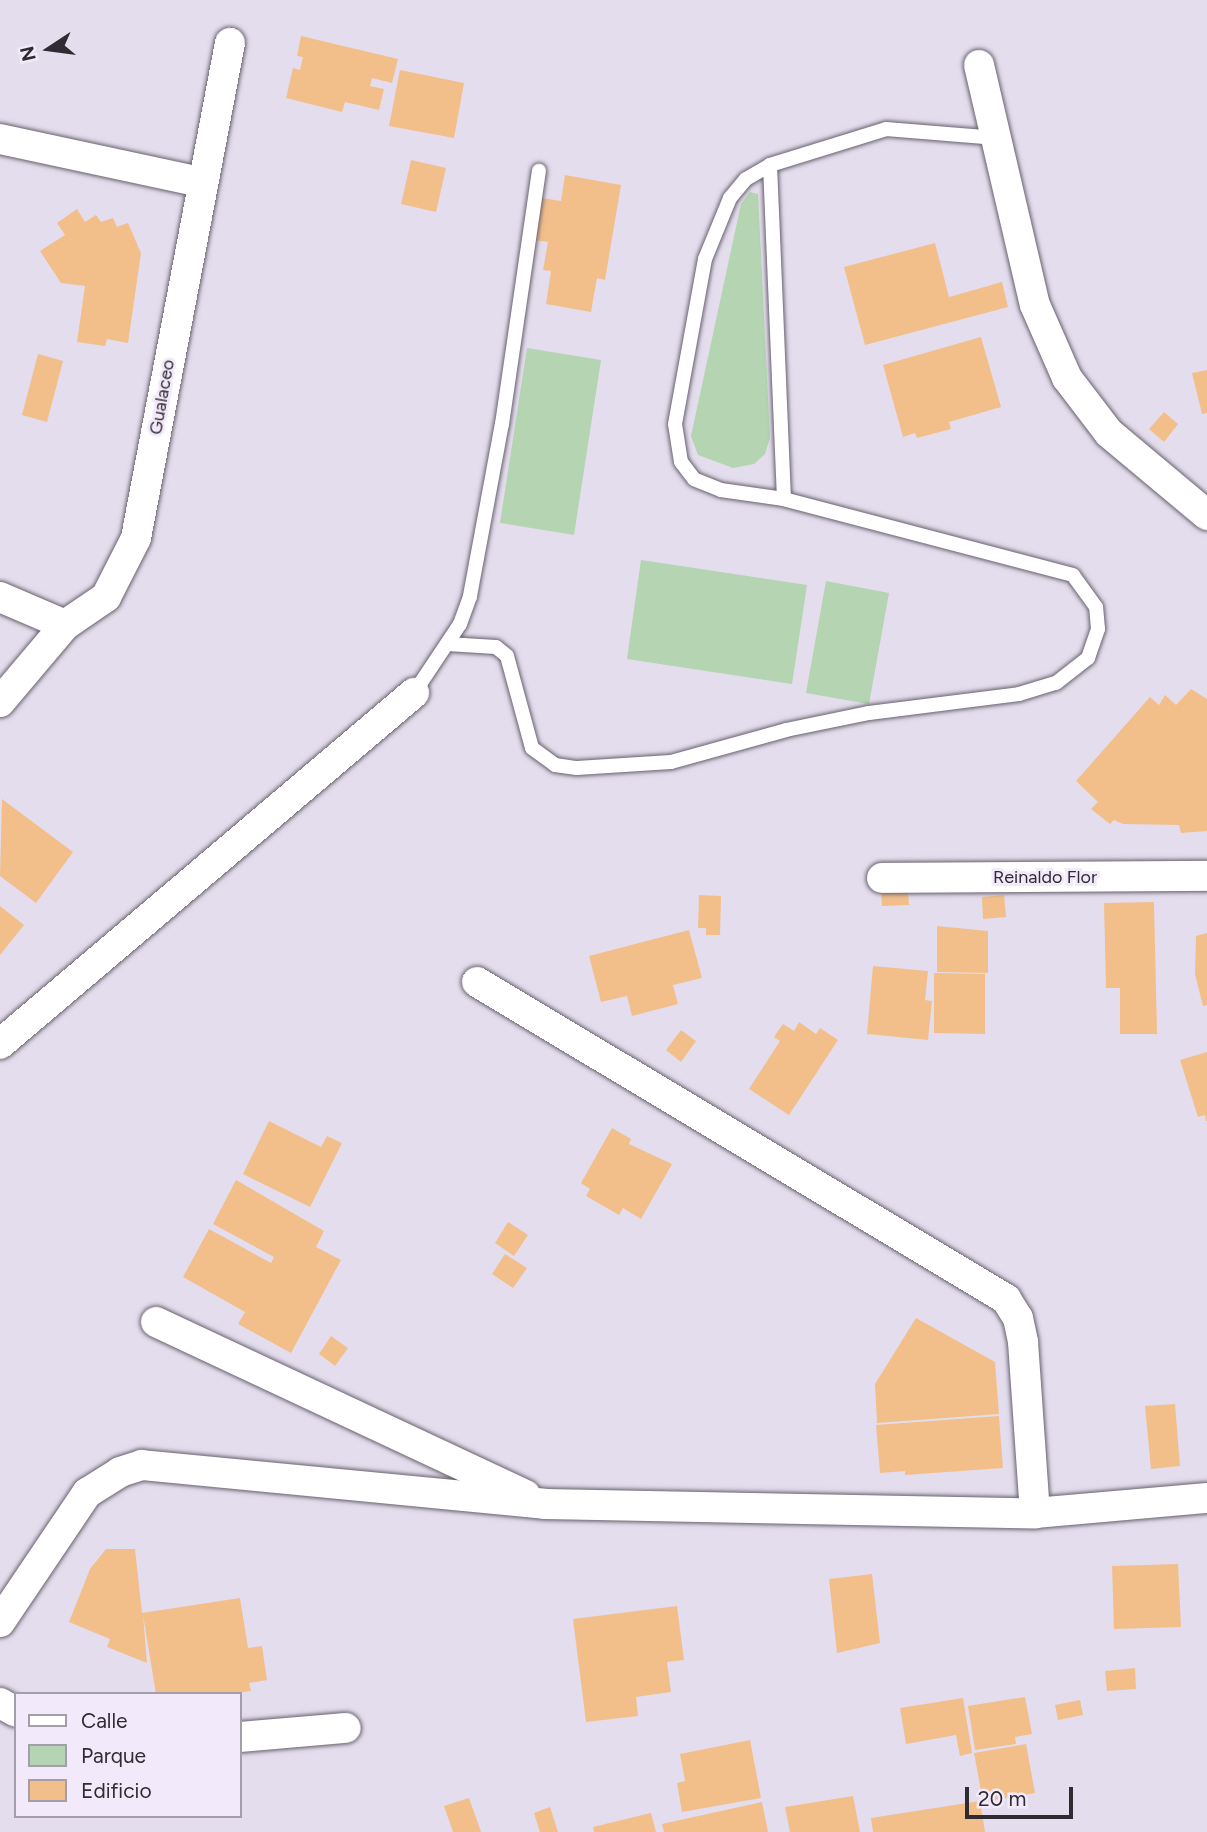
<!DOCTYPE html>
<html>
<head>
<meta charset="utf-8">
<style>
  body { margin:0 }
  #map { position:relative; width:1207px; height:1832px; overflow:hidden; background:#e4dded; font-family:Figtree,sans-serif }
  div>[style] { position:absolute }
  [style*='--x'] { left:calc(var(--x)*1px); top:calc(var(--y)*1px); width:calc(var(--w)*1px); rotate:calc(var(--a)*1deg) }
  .green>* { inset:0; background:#b4d4b2 }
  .building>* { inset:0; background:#f2bf8b }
  .roads { filter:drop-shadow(0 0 2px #68616e) drop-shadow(0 0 2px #68616e) }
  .service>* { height:14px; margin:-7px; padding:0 7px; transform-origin:7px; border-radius:7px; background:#fff }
  .minor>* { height:30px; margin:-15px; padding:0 15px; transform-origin:15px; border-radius:15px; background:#fff }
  span { translate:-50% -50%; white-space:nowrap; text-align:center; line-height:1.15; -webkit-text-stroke:6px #f2eafa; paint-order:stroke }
  .street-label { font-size:18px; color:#2f2b32 }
  .legend { position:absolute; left:14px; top:1692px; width:228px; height:126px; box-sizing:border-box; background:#f2eafa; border:2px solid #a49eaa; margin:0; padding:9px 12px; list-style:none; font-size:21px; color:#2f2b32 }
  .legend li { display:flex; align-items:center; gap:14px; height:35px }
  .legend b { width:35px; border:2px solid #a49eaa }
  .north { position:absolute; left:14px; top:14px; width:70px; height:70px; -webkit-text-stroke:5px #f2eafa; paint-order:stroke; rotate:257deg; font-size:19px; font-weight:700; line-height:28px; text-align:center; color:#2f2b32 }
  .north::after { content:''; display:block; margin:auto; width:24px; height:32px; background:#2f2b32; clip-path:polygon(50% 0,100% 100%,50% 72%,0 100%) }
  .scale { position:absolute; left:965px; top:1787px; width:108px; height:32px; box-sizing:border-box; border:4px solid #2f2b32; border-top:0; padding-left:9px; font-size:21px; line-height:24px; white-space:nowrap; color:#2f2b32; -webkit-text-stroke:5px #f2eafa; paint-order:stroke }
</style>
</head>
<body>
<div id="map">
  <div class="green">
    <i style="clip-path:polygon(750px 192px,758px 194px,770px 438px,765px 454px,754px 464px,733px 468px,698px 455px,691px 436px,741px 204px)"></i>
    <i style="clip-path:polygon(527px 348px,601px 360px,574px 535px,500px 523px)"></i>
    <i style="clip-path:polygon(641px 560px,807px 585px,792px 684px,627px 659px)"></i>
    <i style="clip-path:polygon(826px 581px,889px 593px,869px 704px,806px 693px)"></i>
  </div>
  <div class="building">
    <i style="clip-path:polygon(301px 36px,398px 59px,392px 83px,372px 78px,370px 86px,384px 89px,379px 110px,345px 102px,342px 112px,286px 98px,293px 68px,300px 70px,303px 57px,297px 56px)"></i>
    <i style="clip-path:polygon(400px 70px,464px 83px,454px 138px,389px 126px)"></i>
    <i style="clip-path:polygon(411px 160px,446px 168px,436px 212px,401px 204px)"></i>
    <i style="clip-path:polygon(565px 175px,621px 185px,605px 280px,597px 278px,591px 312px,546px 304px,551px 271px,543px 270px,548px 242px,534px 240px,542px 198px,561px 201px)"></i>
    <i style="clip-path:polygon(77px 209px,85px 222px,96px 215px,101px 222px,113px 218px,117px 227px,128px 223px,141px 253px,128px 343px,107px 339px,105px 346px,77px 342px,85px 286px,61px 283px,40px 251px,65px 235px,57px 223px)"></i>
    <i style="clip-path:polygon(935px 243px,949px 297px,1002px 282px,1008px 307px,865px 345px,844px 267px)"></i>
    <i style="clip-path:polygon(981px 337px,1001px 407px,949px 422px,951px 429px,917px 438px,915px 433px,903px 437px,883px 365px)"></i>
    <i style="clip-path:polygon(38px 354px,63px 361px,47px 422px,22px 415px)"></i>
    <i style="clip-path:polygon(1207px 370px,1207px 413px,1202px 414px,1192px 373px)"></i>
    <i style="clip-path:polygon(1164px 412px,1178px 424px,1164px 442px,1149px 429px)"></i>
    <i style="clip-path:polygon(1191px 689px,1207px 699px,1207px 831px,1181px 833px,1179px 825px,1123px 824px,1114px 820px,1110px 824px,1091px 809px,1098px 802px,1076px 781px,1150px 697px,1159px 705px,1165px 695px,1176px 705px)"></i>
    <i style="clip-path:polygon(2px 799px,73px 852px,36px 903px,0 876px)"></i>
    <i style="clip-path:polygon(908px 890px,909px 905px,882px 906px,881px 891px)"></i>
    <i style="clip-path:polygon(699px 895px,721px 896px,720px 935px,706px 935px,706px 928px,698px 928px)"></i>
    <i style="clip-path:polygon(1004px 895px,1006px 917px,983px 919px,982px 897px)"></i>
    <i style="clip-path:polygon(1154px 902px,1157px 1034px,1120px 1034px,1120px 988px,1106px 988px,1104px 903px)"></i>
    <i style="clip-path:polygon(0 906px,24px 925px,0 955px)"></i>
    <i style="clip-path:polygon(937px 926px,988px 931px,988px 973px,937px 972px)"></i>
    <i style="clip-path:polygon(689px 930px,702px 978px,673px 985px,678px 1004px,632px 1016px,627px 996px,601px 1002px,589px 956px)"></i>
    <i style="clip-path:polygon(1207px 933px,1207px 1005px,1203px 1006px,1195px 974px,1196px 936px)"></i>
    <i style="clip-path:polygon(873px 966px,928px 971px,925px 1000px,932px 1001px,928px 1040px,867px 1034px)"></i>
    <i style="clip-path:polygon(934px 973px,985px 974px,985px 1034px,934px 1033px)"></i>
    <i style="clip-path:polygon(799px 1022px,816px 1034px,820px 1028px,838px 1040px,789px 1115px,749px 1089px,780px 1041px,774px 1037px,783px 1024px,794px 1031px)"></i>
    <i style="clip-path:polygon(681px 1030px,696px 1041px,681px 1062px,666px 1050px)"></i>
    <i style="clip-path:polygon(1207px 1052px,1207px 1121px,1206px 1121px,1205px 1115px,1198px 1117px,1180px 1060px)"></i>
    <i style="clip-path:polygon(269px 1121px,321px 1147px,327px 1136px,342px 1143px,310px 1207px,243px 1174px)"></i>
    <i style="clip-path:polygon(612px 1128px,631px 1139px,629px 1144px,672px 1164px,641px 1219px,623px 1208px,619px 1215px,586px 1196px,590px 1189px,581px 1183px)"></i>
    <i style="clip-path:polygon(236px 1180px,324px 1231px,316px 1247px,341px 1260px,291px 1353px,238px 1324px,245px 1312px,183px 1277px,209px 1229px,271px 1263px,274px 1257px,213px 1224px)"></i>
    <i style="clip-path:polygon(508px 1222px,528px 1235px,514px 1256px,495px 1243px)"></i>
    <i style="clip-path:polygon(505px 1254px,527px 1268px,513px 1288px,492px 1274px)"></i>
    <i style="clip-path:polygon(916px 1318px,995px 1362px,999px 1414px,877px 1423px,875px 1384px)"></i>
    <i style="clip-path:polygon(331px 1336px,348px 1348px,335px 1366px,319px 1354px)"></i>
    <i style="clip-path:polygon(1175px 1404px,1180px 1466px,1151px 1469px,1145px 1406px)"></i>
    <i style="clip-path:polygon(999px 1416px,1003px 1468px,905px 1475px,905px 1471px,880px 1473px,876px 1425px)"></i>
    <i style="clip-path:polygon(106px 1549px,135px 1549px,142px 1613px,240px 1598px,248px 1648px,262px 1646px,267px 1680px,249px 1683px,251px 1691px,229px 1694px,156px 1694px,143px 1615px,147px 1663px,107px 1647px,110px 1639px,69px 1622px,90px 1569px)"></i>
    <i style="clip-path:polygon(1178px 1564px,1181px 1627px,1114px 1629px,1112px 1566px)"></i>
    <i style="clip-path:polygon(872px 1574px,880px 1643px,837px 1653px,829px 1579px)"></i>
    <i style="clip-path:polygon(677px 1606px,684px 1660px,667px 1662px,671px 1692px,636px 1697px,638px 1716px,586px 1722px,573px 1619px)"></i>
    <i style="clip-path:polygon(1135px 1668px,1136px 1689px,1107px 1691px,1105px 1671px)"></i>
    <i style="clip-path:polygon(1025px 1697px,1032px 1734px,1015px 1737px,1016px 1744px,975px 1750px,968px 1706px)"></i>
    <i style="clip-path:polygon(963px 1698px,972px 1753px,960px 1756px,956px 1735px,906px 1744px,900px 1708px)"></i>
    <i style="clip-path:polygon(1080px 1700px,1083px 1715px,1058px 1720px,1055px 1705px)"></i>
    <i style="clip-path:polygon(750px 1740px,761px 1798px,682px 1812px,677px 1783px,685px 1781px,680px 1754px)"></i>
    <i style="clip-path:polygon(1026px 1744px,1035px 1793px,983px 1802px,974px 1753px)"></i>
    <i style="clip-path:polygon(853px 1796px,860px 1832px,790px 1832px,785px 1807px)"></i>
    <i style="clip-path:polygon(469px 1798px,481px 1832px,453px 1832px,444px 1806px)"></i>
    <i style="clip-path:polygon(980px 1801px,985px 1832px,873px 1832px,871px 1818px)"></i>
    <i style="clip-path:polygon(762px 1802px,768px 1832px,664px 1832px,662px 1824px)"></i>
    <i style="clip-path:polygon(550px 1807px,558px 1832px,540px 1832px,534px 1813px)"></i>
    <i style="clip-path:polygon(651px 1813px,656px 1832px,594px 1832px,593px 1827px)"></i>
  </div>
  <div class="roads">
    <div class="service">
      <i style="--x:770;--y:165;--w:334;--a:87.6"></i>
      <i style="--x:447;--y:644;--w:49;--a:3.5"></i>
      <i style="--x:496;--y:647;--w:14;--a:39"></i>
      <i style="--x:507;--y:656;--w:95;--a:74.8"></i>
      <i style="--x:532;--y:748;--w:29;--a:36"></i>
      <i style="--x:555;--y:765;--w:22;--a:8"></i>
      <i style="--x:577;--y:768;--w:94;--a:-3.7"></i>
      <i style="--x:671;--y:762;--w:119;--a:-15.5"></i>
      <i style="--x:786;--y:730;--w:85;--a:-11.6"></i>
      <i style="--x:869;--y:713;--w:151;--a:-7.2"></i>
      <i style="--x:1019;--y:694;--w:39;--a:-17"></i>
      <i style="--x:1056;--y:683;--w:41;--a:-38"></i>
      <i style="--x:1088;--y:658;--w:31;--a:-71"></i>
      <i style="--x:1098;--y:629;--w:22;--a:-95"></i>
      <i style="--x:1096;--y:607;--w:39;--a:-126"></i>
      <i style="--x:1073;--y:575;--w:299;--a:-165.3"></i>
      <i style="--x:784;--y:499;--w:64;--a:-171.9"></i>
      <i style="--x:721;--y:490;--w:29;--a:-158"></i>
      <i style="--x:694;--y:479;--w:21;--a:-127"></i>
      <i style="--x:681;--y:462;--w:38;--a:-99"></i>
      <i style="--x:675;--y:424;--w:168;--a:-79.7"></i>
      <i style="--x:705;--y:259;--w:66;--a:-67.7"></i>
      <i style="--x:730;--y:198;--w:25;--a:-50"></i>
      <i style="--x:746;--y:179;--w:28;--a:-30"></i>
      <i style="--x:770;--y:165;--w:121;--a:-17.2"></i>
      <i style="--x:886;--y:129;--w:111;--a:4.6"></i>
      <i style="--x:414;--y:693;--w:83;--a:-56.3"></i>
      <i style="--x:460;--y:624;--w:30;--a:-70"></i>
      <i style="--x:470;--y:596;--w:175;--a:-79.5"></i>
      <i style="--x:502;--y:424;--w:256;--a:-81.7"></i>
    </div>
    <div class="minor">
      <i style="--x:979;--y:65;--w:246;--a:76.9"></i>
      <i style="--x:1035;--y:305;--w:80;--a:66.3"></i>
      <i style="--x:1067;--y:378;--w:69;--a:52.6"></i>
      <i style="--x:1109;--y:433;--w:128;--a:39.9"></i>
      <i style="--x:0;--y:139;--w:206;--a:12.1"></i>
      <i style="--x:0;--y:597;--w:71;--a:23.3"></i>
      <i style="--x:0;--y:702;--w:101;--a:-49.8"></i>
      <i style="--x:65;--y:625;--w:50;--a:-34.3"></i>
      <i style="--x:106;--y:597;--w:66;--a:-63"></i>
      <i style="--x:136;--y:538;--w:504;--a:-79.25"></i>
      <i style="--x:882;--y:878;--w:325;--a:-0.4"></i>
      <i style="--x:477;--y:982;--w:617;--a:30.93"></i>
      <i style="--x:1006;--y:1299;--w:22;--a:58"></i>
      <i style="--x:1018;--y:1318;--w:25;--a:78"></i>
      <i style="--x:1023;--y:1342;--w:171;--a:86"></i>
      <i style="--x:0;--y:1044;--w:543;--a:-40.29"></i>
      <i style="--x:156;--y:1322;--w:408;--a:25.1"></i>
      <i style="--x:0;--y:1622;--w:156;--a:-56"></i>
      <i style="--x:87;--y:1493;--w:39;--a:-32"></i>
      <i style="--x:120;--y:1472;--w:23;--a:-18"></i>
      <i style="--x:142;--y:1465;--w:405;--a:5.5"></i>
      <i style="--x:545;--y:1504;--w:490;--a:1.1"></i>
      <i style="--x:1035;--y:1513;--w:173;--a:-5"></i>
      <i style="--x:0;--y:1703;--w:18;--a:29"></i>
      <i style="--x:240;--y:1737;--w:106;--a:-4.9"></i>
    </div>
  </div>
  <div class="street-label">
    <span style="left:162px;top:397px;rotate:-80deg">Gualaceo</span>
    <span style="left:1045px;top:877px">Reinaldo Flor</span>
  </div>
  <ul class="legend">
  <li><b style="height:9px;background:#fff"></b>Calle</li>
  <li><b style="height:19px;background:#b4d4b2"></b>Parque</li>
  <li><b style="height:19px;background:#f2bf8b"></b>Edificio</li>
  </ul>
  <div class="north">N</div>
  <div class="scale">20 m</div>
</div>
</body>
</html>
